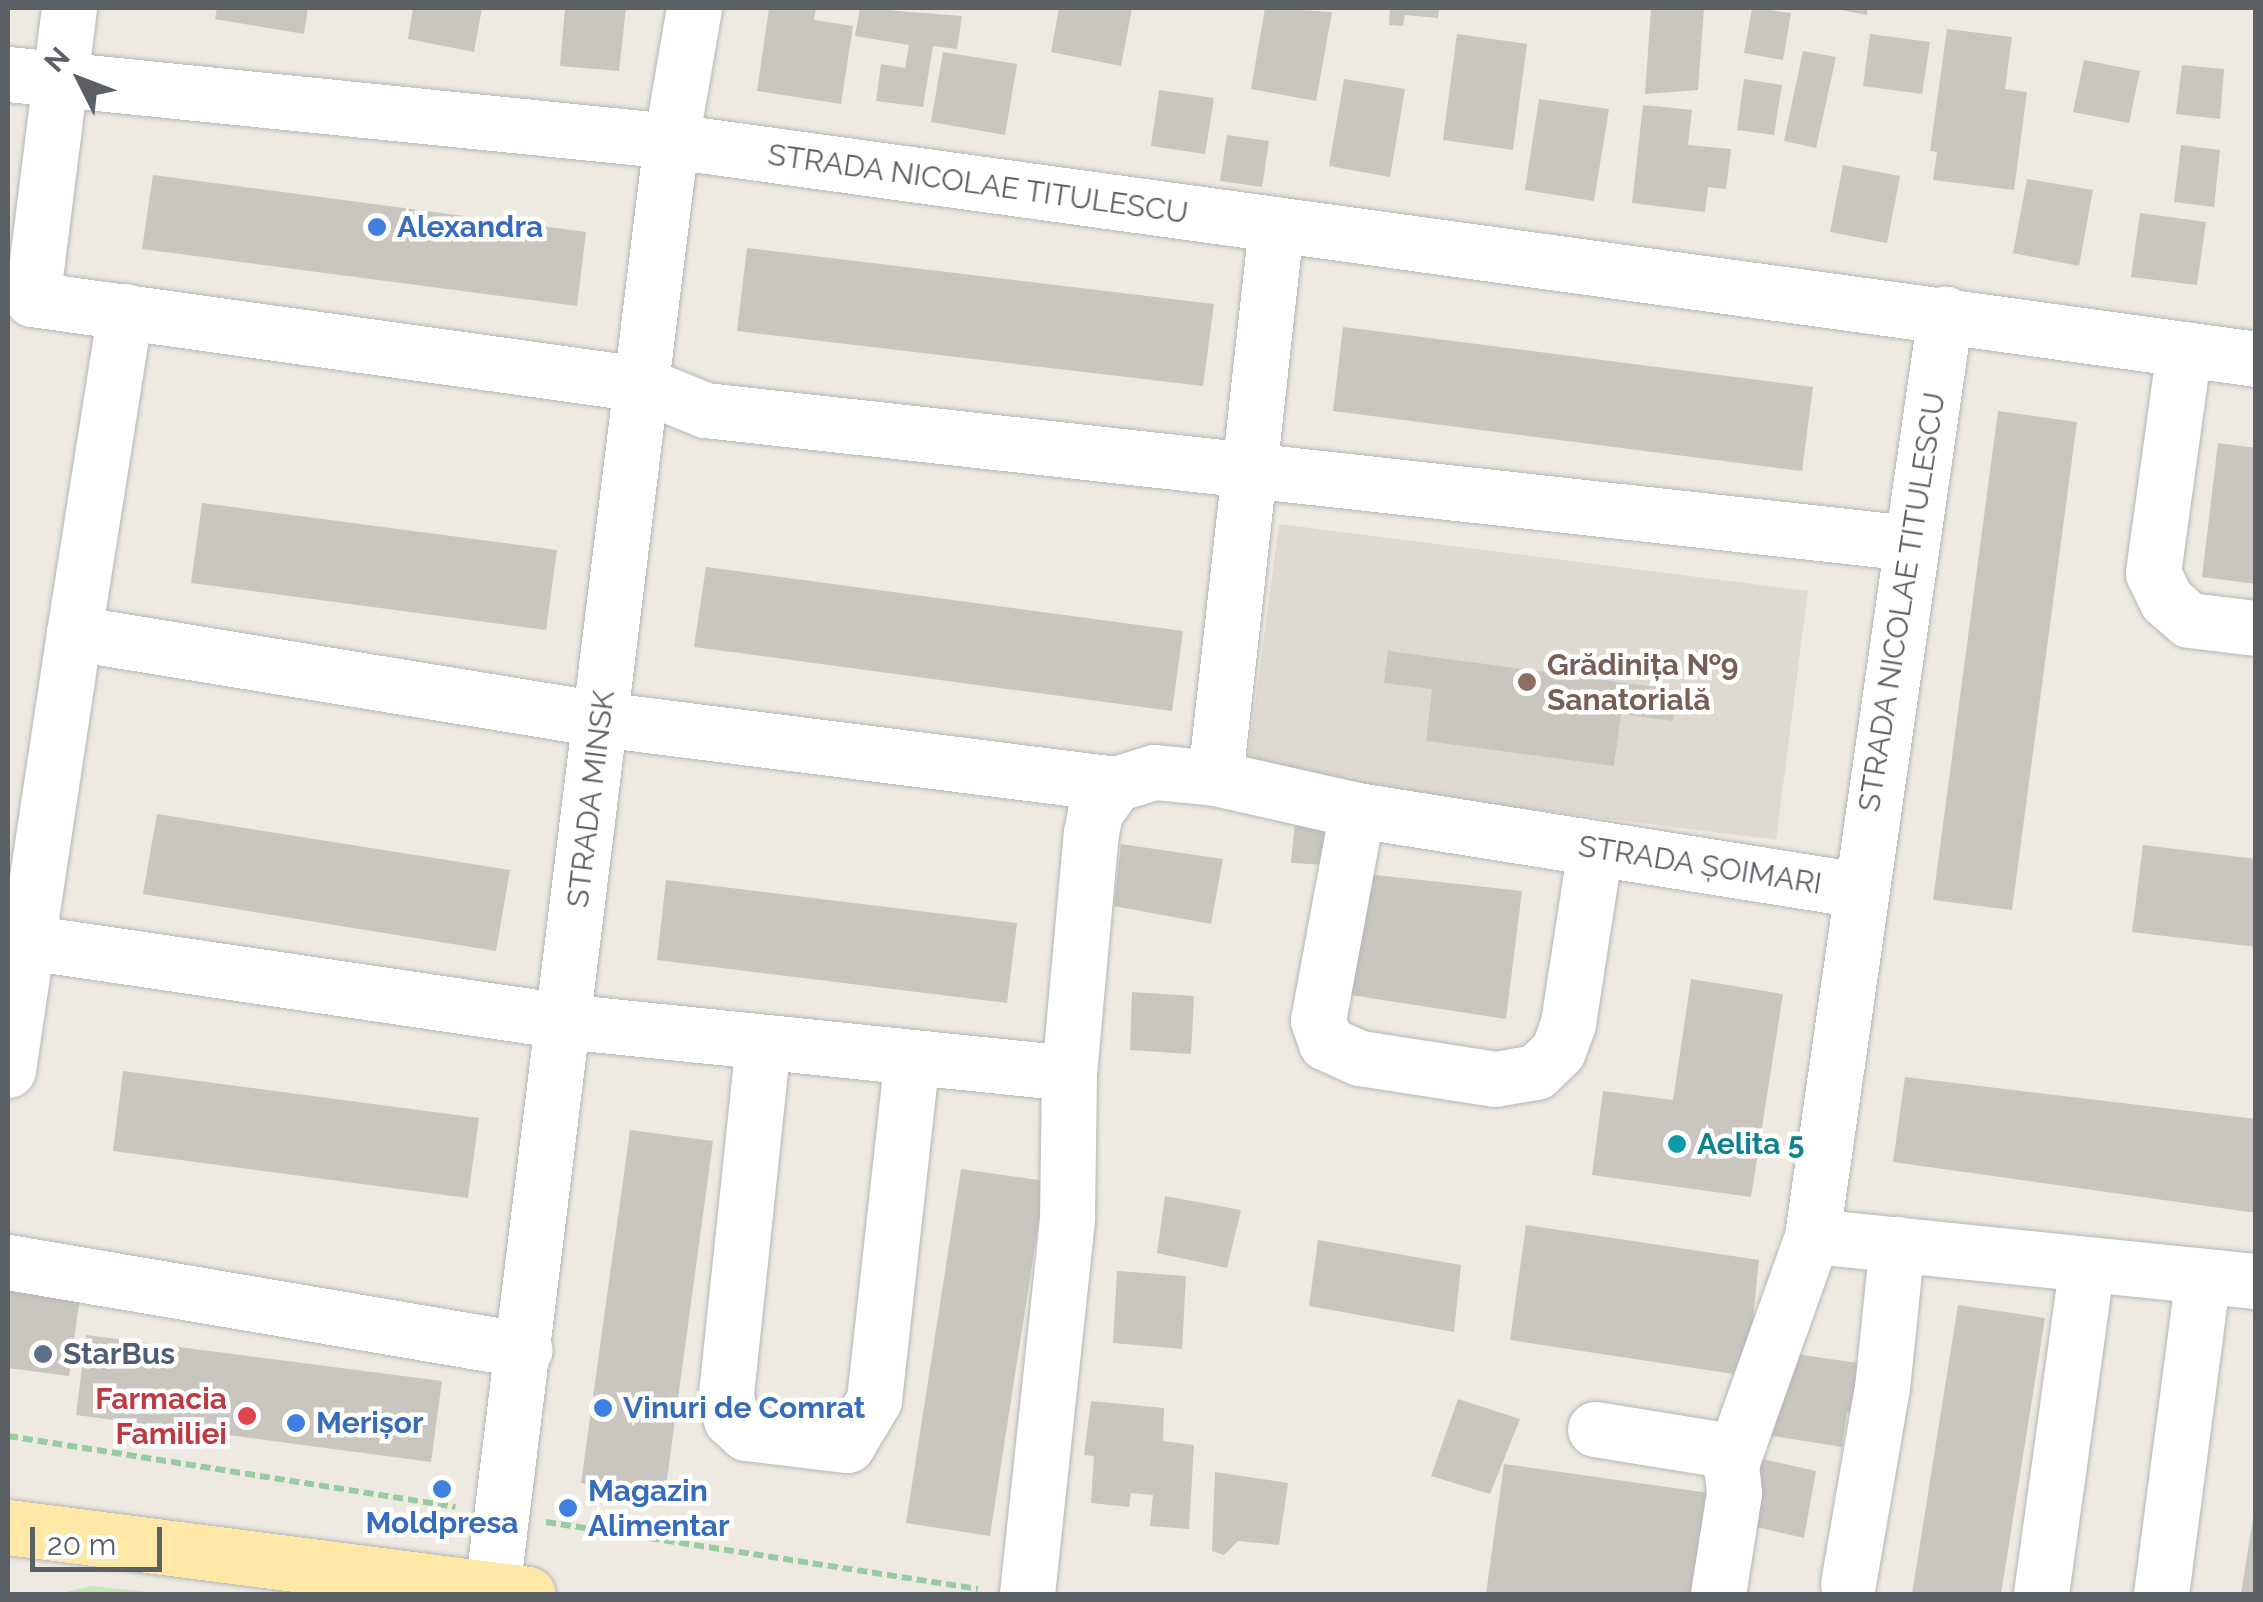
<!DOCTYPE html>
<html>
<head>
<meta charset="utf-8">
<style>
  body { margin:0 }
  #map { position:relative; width:2263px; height:1602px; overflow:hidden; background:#eeeae2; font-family:Raleway,sans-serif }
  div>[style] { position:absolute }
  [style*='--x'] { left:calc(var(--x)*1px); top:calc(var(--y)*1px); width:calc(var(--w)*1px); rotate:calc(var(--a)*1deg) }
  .education>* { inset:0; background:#ded9d1 }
  .green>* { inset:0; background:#c1e8bc }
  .building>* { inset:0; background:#c9c5bf }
  .path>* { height:6px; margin-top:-3px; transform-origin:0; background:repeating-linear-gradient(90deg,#97cca0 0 10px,transparent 0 15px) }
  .roads { filter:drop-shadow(0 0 2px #b3b6ba) drop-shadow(0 0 2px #b3b6ba) }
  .minor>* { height:55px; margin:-27.5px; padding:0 27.5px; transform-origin:27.5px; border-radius:27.5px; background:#fff }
  .major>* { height:55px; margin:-27.5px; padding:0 27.5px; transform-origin:27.5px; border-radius:27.5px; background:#ffe7a6 }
  .dots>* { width:28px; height:28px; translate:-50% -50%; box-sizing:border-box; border:5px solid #fff; border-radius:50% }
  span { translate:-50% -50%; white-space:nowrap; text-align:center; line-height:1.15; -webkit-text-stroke:9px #fff; paint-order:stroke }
  .street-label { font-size:30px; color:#5a6064 }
  .shop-label { font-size:30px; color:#366cbe; font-weight:700 }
  .left { translate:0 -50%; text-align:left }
  .education-label { font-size:30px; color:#785e54; font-weight:700 }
  .culture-label { font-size:30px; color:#0d838f; font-weight:700 }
  .service-label { font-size:30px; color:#4e5e75; font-weight:700 }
  .health-label { font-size:30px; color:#be3a42; font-weight:700 }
  .right { translate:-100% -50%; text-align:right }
  .frame { position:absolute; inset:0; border:10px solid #5a6064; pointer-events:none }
  .north { position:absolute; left:30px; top:30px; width:100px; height:100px; -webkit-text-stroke:8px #fff; paint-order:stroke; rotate:312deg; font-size:28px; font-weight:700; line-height:40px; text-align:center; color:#5a6064 }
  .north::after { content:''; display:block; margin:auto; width:35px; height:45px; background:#5a6064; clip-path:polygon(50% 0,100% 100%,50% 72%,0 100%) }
  .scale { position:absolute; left:30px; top:1527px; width:132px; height:45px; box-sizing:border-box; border:5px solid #5a6064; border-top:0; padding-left:12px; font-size:30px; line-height:35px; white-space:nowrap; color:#5a6064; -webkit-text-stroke:8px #fff; paint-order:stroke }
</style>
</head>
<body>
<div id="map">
  <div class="education">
    <i style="clip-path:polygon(1279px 524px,1808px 591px,1776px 840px,1246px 773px)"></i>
  </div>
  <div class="green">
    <i style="clip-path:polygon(92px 1586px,165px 1594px,57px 1594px)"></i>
  </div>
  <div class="building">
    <i style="clip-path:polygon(217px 8px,308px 8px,304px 34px,215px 19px)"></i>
    <i style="clip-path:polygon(413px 8px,482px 8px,474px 52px,408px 39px)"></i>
    <i style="clip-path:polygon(565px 8px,626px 8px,619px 71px,560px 66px)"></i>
    <i style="clip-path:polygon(769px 8px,816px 8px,814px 20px,853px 26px,841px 104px,757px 91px)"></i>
    <i style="clip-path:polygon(860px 8px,962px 16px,957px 49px,933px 46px,923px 107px,876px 101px,881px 64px,905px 68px,909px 45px,855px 36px)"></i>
    <i style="clip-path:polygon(1059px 8px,1132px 8px,1121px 66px,1051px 52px)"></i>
    <i style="clip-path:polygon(1265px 8px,1332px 12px,1316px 101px,1251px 89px)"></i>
    <i style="clip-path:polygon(1390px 8px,1439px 8px,1438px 18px,1405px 15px,1403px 26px,1389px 25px)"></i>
    <i style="clip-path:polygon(1651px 8px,1704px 8px,1698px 90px,1645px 94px)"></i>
    <i style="clip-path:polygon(1752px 8px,1791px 13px,1783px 60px,1744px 53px)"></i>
    <i style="clip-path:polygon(1831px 8px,1868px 8px,1867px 15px)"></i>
    <i style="clip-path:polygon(1947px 29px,2012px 37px,2005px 89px,2027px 92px,2014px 190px,1933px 180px,1937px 152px,1930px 151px)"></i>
    <i style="clip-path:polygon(1457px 34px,1527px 44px,1513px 150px,1443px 140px)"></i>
    <i style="clip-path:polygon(1870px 34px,1930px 42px,1922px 94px,1863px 86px)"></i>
    <i style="clip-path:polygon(1803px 51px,1836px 57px,1816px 148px,1784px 141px)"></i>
    <i style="clip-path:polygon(943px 52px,1017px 64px,1005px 135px,931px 122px)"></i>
    <i style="clip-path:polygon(2084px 60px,2140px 71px,2129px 123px,2073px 112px)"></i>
    <i style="clip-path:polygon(2182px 65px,2224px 69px,2220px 119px,2176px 114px)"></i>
    <i style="clip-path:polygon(1344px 79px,1405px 89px,1390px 177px,1329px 166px)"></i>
    <i style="clip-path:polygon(1744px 79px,1782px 85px,1774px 135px,1737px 130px)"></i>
    <i style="clip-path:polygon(1159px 90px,1214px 98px,1205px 154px,1151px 146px)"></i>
    <i style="clip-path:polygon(1539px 99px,1609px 109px,1594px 201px,1525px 190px)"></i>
    <i style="clip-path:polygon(1643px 105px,1692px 110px,1688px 145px,1731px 149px,1726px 189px,1708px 187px,1705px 212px,1632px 203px)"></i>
    <i style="clip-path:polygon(1227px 135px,1269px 141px,1262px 187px,1220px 181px)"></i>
    <i style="clip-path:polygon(2181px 145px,2220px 150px,2214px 207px,2174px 202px)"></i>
    <i style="clip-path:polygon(1843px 165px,1900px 176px,1887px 243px,1830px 232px)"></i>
    <i style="clip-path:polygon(153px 175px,586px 232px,577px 306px,142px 249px)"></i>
    <i style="clip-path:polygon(2027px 179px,2093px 190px,2079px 266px,2013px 253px)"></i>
    <i style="clip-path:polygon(2140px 213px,2206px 222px,2197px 285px,2131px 277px)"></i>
    <i style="clip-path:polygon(747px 248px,1214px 304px,1203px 386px,737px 331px)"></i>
    <i style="clip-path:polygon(1343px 327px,1813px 387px,1802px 471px,1333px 411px)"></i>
    <i style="clip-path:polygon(1998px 411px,2077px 422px,2012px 910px,1933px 900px)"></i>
    <i style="clip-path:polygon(2218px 443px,2256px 448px,2256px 584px,2202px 577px)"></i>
    <i style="clip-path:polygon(202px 503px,557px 550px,546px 630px,191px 583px)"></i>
    <i style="clip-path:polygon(706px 567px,1183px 631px,1172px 711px,694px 647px)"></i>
    <i style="clip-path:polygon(1388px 651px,1677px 690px,1673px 721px,1621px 714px,1614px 766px,1426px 741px,1432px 689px,1384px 683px)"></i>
    <i style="clip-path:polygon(157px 814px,510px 870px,496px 951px,143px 894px)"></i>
    <i style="clip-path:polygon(1295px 822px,1333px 824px,1329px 865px,1291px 863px)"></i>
    <i style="clip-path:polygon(1121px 844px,1223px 859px,1211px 924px,1114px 906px)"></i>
    <i style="clip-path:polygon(2143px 845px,2256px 859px,2256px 947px,2132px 932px)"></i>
    <i style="clip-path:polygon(1348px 872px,1522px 891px,1506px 1019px,1331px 992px)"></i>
    <i style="clip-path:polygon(666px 880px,1017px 923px,1007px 1003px,657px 960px)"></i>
    <i style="clip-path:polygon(1691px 979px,1783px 994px,1751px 1197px,1592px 1175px,1603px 1091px,1673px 1100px)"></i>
    <i style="clip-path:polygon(1132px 992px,1194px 996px,1191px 1054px,1130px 1050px)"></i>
    <i style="clip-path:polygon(123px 1071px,479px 1118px,468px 1198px,113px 1151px)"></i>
    <i style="clip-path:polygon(1905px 1077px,2256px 1119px,2256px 1213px,1893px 1162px)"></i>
    <i style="clip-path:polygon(630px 1130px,713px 1141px,665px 1494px,581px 1483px)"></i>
    <i style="clip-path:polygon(961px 1169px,1045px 1181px,990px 1536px,906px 1523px)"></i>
    <i style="clip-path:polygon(1165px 1196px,1241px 1210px,1227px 1268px,1157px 1253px)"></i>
    <i style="clip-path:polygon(1526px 1225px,1759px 1260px,1747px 1376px,1510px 1340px)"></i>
    <i style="clip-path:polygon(1318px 1240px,1461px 1265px,1454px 1332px,1309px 1306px)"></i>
    <i style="clip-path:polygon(1117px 1271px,1186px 1276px,1182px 1349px,1113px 1343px)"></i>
    <i style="clip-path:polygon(8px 1288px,80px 1297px,69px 1376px,8px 1368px)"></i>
    <i style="clip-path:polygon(1958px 1305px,2045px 1318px,2001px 1594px,1912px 1594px)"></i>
    <i style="clip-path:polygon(86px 1335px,442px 1381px,431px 1462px,76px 1415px)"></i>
    <i style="clip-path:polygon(1775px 1351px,1872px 1365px,1865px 1416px,1847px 1412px,1842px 1447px,1760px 1434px)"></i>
    <i style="clip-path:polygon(1458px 1399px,1520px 1419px,1490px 1494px,1431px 1476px)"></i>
    <i style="clip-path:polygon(1091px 1401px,1164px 1408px,1163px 1441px,1194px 1445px,1189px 1529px,1150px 1526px,1153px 1495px,1131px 1493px,1129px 1507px,1091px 1503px,1094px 1456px,1084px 1455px)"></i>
    <i style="clip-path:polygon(1758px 1458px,1816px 1471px,1804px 1538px,1748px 1525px)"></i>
    <i style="clip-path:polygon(1504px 1464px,1716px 1494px,1702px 1594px,1486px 1594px)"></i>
    <i style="clip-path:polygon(1215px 1472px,1288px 1483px,1279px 1545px,1238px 1541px,1224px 1555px,1212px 1551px)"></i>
    <i style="clip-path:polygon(2253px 1518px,2256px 1594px,2241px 1594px)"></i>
  </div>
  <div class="path">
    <i style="--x:8;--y:1436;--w:453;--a:9"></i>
    <i style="--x:546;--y:1522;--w:437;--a:8.8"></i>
  </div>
  <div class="roads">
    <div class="minor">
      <i style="--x:69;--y:8;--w:293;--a:97.2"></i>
      <i style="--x:32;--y:299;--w:615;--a:7.95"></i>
      <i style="--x:641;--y:384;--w:69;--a:22.1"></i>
      <i style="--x:705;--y:410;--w:1211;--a:6.3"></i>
      <i style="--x:8;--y:74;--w:666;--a:5.77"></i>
      <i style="--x:671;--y:141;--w:1600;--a:7.83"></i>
      <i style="--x:125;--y:311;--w:326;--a:99"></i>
      <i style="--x:74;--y:633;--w:533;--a:9.29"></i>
      <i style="--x:600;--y:719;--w:519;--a:7.19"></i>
      <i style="--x:2184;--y:349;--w:226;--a:97.9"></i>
      <i style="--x:2153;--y:573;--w:30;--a:64"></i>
      <i style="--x:2166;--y:600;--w:30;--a:41"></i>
      <i style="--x:2189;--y:620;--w:67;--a:6.8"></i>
      <i style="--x:74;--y:633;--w:313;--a:98.6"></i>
      <i style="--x:27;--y:942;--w:542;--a:8.38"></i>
      <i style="--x:563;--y:1021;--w:509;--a:5.87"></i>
      <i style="--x:1215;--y:778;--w:555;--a:-83.69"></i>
      <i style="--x:1357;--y:810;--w:214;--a:100.5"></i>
      <i style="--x:1318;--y:1020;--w:24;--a:71"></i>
      <i style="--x:1326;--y:1043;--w:37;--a:24"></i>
      <i style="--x:1360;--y:1058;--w:137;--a:8.8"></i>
      <i style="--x:1495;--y:1079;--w:42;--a:-9.7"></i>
      <i style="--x:1536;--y:1072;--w:30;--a:-44"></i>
      <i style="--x:1558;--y:1051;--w:30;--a:-70"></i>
      <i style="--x:1568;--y:1023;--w:177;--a:-81.2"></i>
      <i style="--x:763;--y:1042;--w:356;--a:96"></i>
      <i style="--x:726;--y:1396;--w:24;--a:78"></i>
      <i style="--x:731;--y:1419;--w:21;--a:43"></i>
      <i style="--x:746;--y:1433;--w:102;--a:6.8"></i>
      <i style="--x:847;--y:1445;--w:52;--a:-59"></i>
      <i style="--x:874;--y:1400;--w:344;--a:-83.7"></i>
      <i style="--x:8;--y:1070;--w:129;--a:-81.6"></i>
      <i style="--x:1812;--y:1236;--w:446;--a:5.8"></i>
      <i style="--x:8;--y:1262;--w:524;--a:9.66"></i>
      <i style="--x:1595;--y:1429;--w:125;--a:9.2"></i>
      <i style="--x:1718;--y:1449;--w:20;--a:49"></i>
      <i style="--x:1731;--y:1464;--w:29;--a:84"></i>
      <i style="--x:1734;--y:1493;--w:102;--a:99"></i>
      <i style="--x:1731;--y:1464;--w:242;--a:-70.4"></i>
      <i style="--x:1812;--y:1236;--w:932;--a:-81.79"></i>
      <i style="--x:1848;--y:1584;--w:199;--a:-80.2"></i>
      <i style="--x:1882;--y:1388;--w:145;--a:-84.1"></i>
      <i style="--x:492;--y:1590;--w:1460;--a:-82.96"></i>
      <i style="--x:671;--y:141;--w:135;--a:-80.2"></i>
      <i style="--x:1027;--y:1594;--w:379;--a:-83.9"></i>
      <i style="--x:1067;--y:1217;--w:144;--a:-89.2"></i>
      <i style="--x:1069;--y:1073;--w:241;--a:-84.8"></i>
      <i style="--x:1091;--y:833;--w:21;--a:-79"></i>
      <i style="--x:1095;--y:812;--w:34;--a:-54"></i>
      <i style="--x:1115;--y:784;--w:41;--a:-17.1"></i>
      <i style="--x:1154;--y:772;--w:61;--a:5.6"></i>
      <i style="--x:1215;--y:778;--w:146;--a:12.7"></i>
      <i style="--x:1357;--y:810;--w:508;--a:9.05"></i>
      <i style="--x:2041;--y:1594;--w:333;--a:-82.1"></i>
      <i style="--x:2161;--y:1594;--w:321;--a:-82.5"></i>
    </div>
    <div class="major">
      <i style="--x:8;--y:1527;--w:524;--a:7.34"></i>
    </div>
  </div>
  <div class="dots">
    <i style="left:377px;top:227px;background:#3f7fe0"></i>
    <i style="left:1527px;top:682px;background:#8d6e63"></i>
    <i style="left:1677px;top:1144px;background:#0f9aa8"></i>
    <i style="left:43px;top:1354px;background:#5c6f8a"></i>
    <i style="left:603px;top:1408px;background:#3f7fe0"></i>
    <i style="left:247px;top:1416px;background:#e0444e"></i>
    <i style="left:296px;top:1423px;background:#3f7fe0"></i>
    <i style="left:442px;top:1489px;background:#3f7fe0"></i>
    <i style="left:568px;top:1508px;background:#3f7fe0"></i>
  </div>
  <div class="street-label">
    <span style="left:978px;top:184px;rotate:8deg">STRADA NICOLAE TITULESCU</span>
    <span style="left:1902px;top:602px;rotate:-81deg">STRADA NICOLAE TITULESCU</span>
    <span style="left:591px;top:799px;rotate:-83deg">STRADA MINSK</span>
    <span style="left:1700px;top:865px;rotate:9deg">STRADA ȘOIMARI</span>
  </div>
  <div class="shop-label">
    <span class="left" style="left:397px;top:227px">Alexandra</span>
    <span class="left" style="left:623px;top:1408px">Vinuri de Comrat</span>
    <span class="left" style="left:316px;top:1423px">Merișor</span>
    <span class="left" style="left:588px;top:1508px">Magazin<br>Alimentar</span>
    <span style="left:442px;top:1523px">Moldpresa</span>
  </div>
  <div class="education-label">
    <span class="left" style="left:1547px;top:682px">Grădinița №9<br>Sanatorială</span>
  </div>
  <div class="culture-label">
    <span class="left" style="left:1697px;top:1144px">Aelita 5</span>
  </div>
  <div class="service-label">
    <span class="left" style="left:63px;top:1354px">StarBus</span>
  </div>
  <div class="health-label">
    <span class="right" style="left:227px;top:1416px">Farmacia<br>Familiei</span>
  </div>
  <div class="frame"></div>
  <div class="north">N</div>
  <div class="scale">20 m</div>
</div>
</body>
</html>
